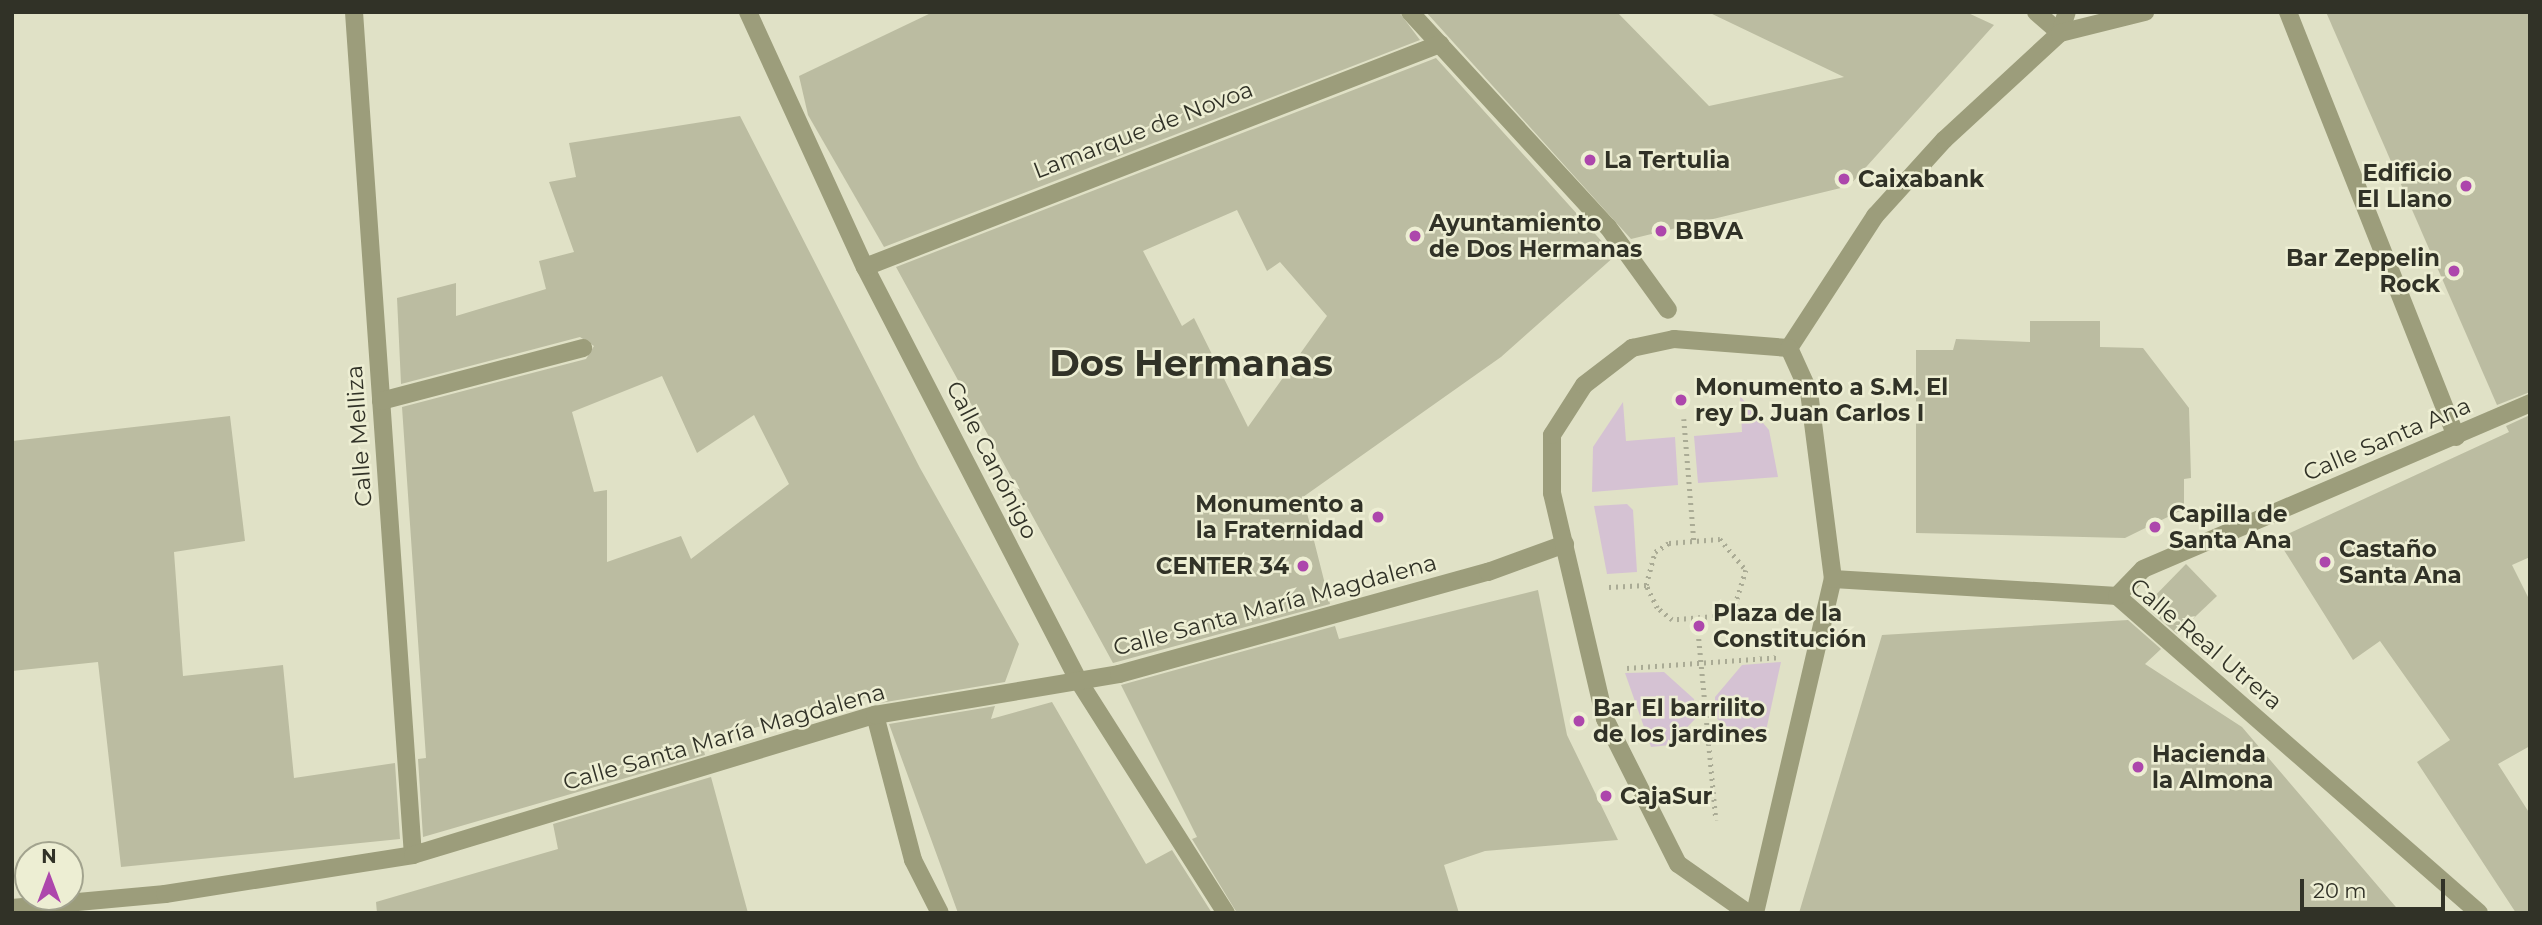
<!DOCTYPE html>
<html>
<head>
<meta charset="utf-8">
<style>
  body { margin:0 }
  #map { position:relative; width:2542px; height:925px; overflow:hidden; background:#e0e1c6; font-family:Montserrat,sans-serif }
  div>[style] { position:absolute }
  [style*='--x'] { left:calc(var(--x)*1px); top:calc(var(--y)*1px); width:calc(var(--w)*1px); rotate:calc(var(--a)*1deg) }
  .green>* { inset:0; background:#d5c2d3 }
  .building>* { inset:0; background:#bbbca1 }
  .path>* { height:4.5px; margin-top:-2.25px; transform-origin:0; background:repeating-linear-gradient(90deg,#aaab95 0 2px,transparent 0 7px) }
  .minor>* { height:18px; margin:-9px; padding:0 9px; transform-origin:9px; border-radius:9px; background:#9c9d7b }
  .dots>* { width:19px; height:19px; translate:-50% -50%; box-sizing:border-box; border:4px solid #edeed3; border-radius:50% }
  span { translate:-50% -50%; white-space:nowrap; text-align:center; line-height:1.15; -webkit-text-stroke:5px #edeed3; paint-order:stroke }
  .street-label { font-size:23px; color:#313227 }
  .poi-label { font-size:23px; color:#313227; font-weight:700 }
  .left { translate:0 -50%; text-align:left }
  .right { translate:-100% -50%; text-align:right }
  .town-label { font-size:37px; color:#313227; font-weight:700 }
  .frame { position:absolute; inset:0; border:14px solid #313227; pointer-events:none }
  .north { position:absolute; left:14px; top:841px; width:70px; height:70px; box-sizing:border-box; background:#edeed3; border:2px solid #a2a38e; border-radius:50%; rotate:0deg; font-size:19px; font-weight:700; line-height:28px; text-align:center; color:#313227 }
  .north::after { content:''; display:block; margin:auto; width:24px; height:32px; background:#ad47ac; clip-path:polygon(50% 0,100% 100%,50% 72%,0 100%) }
  .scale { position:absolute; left:2300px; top:879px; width:145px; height:32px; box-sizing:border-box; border:4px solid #313227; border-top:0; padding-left:9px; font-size:21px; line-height:24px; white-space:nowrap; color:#313227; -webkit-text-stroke:5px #edeed3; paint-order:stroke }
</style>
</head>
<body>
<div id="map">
  <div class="green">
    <i style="clip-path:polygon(1740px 396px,1769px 430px,1778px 477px,1698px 483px,1694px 436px,1742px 432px)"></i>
    <i style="clip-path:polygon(1623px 402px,1626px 441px,1675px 437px,1678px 485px,1592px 492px,1593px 447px)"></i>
    <i style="clip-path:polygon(1627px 504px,1633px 510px,1637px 572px,1607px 574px,1594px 506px)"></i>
    <i style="clip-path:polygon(1781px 662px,1764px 740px,1742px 739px,1715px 717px,1715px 697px,1742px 665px)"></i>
    <i style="clip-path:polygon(1664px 672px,1694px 699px,1696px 718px,1670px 745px,1651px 747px,1625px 673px)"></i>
  </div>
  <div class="building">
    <i style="clip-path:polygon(933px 12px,1399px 12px,1420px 40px,884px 247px,808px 115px,799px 76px)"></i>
    <i style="clip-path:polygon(1426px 12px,1617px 12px,1709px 106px,1844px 77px,1708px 12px,1966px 12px,1994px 25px,1849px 186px,1631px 239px)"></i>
    <i style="clip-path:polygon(2326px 12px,2530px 12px,2530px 392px,2497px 405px)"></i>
    <i style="clip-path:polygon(evenodd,1436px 58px,1615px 256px,1501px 357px,1303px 497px,1330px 604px,1113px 663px,896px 267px,1436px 58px,1237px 210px,1267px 271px,1280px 262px,1327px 316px,1248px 427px,1194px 318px,1182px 326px,1143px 251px,1237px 210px)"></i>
    <i style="clip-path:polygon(evenodd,740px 116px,920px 468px,1019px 644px,1005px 682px,880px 703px,877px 695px,824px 708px,702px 743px,705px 755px,423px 837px,418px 759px,426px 758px,402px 407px,586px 359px,594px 346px,580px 337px,401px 384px,397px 298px,456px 283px,456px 316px,546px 289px,539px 261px,574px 252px,549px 182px,576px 177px,569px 143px,740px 116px,662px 376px,697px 453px,754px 415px,789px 484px,691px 559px,681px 536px,607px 562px,607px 490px,594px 492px,572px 412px,662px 376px)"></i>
    <i style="clip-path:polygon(2030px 321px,2100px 321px,2100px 347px,2143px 348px,2189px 408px,2191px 478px,2184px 479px,2184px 509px,2125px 538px,1916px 533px,1916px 350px,1953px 350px,1956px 339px,2030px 342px)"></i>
    <i style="clip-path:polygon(2530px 415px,2530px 557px,2512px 565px,2530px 601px,2530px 746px,2498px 764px,2530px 814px,2530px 913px,2516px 913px,2417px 762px,2450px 740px,2380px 641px,2353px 660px,2277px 539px,2509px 432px,2506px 426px)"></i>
    <i style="clip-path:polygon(230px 416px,245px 541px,174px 552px,183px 676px,283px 665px,294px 778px,395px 763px,400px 839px,121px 867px,98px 662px,12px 671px,12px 441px)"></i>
    <i style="clip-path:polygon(2186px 564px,2217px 596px,2177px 634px,2145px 606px)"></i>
    <i style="clip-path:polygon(1538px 590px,1567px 735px,1618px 840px,1485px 851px,1444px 865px,1459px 913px,1237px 913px,1192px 839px,1197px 837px,1121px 685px,1335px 626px,1339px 639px)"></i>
    <i style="clip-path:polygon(2128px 620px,2161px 649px,2145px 664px,2242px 727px,2401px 913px,1799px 913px,1882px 635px)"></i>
    <i style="clip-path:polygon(1052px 702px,1146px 864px,1172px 850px,1212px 913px,958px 913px,889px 724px,995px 706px,991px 719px)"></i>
    <i style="clip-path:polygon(711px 777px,748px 913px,377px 913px,376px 902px,558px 849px,553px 824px)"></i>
  </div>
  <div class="path">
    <i style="--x:1684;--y:419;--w:122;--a:85.3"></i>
    <i style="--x:1720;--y:539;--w:40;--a:50"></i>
    <i style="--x:1746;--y:570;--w:38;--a:107"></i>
    <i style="--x:1735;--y:606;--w:17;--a:144"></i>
    <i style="--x:1721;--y:616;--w:49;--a:175.3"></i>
    <i style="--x:1672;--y:620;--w:19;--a:-141"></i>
    <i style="--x:1657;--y:608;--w:25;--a:-116"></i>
    <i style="--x:1646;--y:585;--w:34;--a:-75"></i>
    <i style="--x:1655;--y:552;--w:17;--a:-33"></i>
    <i style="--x:1669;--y:543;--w:51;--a:-4.5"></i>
    <i style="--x:1609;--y:587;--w:37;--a:-3"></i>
    <i style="--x:1697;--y:618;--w:203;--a:84.6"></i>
    <i style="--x:1627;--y:668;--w:152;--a:-4.1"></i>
  </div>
  <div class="minor">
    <i style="--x:354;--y:12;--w:845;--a:86"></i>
    <i style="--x:748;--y:12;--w:281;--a:65.4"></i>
    <i style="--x:865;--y:267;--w:465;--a:62.7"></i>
    <i style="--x:1078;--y:680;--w:276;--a:57.6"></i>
    <i style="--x:1410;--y:12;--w:292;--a:47.4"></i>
    <i style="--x:1608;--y:227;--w:102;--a:54.1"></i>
    <i style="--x:2036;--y:12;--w:32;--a:41"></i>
    <i style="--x:2288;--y:12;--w:457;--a:68.4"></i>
    <i style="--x:2060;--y:33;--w:22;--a:-72"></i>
    <i style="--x:865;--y:267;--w:617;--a:-21.2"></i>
    <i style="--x:1789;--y:348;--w:158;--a:-56.9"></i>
    <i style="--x:1875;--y:216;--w:103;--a:-47.8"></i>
    <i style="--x:1944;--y:140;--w:158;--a:-42.7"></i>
    <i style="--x:2060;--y:33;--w:88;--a:-13.9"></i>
    <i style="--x:381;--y:401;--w:209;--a:-14.7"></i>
    <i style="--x:1833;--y:579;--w:285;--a:3.4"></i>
    <i style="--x:2117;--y:596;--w:481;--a:41.2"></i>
    <i style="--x:2117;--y:596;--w:37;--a:-46"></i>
    <i style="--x:2143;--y:569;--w:421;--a:-23.2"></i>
    <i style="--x:875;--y:715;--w:150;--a:75.3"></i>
    <i style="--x:913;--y:860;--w:59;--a:63"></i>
    <i style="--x:12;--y:908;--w:154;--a:-5.2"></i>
    <i style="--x:165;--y:894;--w:251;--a:-8.9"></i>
    <i style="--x:413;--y:855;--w:483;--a:-16.9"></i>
    <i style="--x:875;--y:715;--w:247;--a:-9.5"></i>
    <i style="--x:1119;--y:674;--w:383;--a:-15.5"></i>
    <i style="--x:1488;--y:572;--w:82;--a:-20"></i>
    <i style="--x:1748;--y:913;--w:85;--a:-145"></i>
    <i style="--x:1678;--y:864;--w:162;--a:-116.7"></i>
    <i style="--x:1605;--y:719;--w:232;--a:-103.2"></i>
    <i style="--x:1552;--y:493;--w:58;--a:-90"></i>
    <i style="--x:1552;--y:435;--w:59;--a:-57.4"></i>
    <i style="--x:1584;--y:385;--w:61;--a:-37.6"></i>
    <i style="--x:1632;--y:348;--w:43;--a:-12.1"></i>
    <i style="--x:1674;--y:339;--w:115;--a:4.5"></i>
    <i style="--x:1755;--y:913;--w:343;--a:-76.9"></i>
    <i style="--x:1833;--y:579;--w:189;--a:-97.3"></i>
    <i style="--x:1809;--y:392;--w:48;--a:-114.4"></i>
  </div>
  <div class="dots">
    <i style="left:1590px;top:160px;background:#ad47ac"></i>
    <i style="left:1844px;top:179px;background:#ad47ac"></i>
    <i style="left:2466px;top:186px;background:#ad47ac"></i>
    <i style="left:1661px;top:231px;background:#ad47ac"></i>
    <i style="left:1415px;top:236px;background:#ad47ac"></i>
    <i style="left:2454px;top:271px;background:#ad47ac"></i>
    <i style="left:1681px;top:400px;background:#ad47ac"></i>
    <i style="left:1378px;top:517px;background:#ad47ac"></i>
    <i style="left:2155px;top:527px;background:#ad47ac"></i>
    <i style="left:2325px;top:562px;background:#ad47ac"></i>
    <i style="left:1303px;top:566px;background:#ad47ac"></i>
    <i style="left:1699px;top:626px;background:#ad47ac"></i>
    <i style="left:1579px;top:721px;background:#ad47ac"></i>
    <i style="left:2138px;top:767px;background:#ad47ac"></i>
    <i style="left:1606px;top:796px;background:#ad47ac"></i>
  </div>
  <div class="street-label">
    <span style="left:1143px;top:130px;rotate:-21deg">Lamarque de Novoa</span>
    <span style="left:359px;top:436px;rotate:-94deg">Calle Melliza</span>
    <span style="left:2387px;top:439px;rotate:-23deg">Calle Santa Ana</span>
    <span style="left:992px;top:460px;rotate:63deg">Calle Canónigo</span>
    <span style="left:1275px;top:605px;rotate:-15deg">Calle Santa María Magdalena</span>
    <span style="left:2206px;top:644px;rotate:40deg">Calle Real Utrera</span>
    <span style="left:724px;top:737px;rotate:-16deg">Calle Santa María Magdalena</span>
  </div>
  <div class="poi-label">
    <span class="left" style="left:1604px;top:160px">La Tertulia</span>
    <span class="right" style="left:2452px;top:186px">Edificio<br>El Llano</span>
    <span class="left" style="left:1858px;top:179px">Caixabank</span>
    <span class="left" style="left:1429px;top:236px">Ayuntamiento<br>de Dos Hermanas</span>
    <span class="left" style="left:1675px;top:231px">BBVA</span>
    <span class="right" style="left:2440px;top:271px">Bar Zeppelin<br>Rock</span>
    <span class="left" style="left:1695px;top:400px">Monumento a S.M. El<br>rey D. Juan Carlos I</span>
    <span class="right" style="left:1364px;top:517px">Monumento a<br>la Fraternidad</span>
    <span class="left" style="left:2169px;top:527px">Capilla de<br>Santa Ana</span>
    <span class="left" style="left:2339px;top:562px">Castaño<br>Santa Ana</span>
    <span class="right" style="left:1289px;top:566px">CENTER 34</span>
    <span class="left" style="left:1713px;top:626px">Plaza de la<br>Constitución</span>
    <span class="left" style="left:1593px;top:721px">Bar El barrilito<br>de los jardines</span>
    <span class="left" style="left:2152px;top:767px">Hacienda<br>la Almona</span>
    <span class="left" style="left:1620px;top:796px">CajaSur</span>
  </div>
  <div class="town-label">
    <span style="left:1191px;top:363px">Dos Hermanas</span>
  </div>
  <div class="frame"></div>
  <div class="north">N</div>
  <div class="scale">20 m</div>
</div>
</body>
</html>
